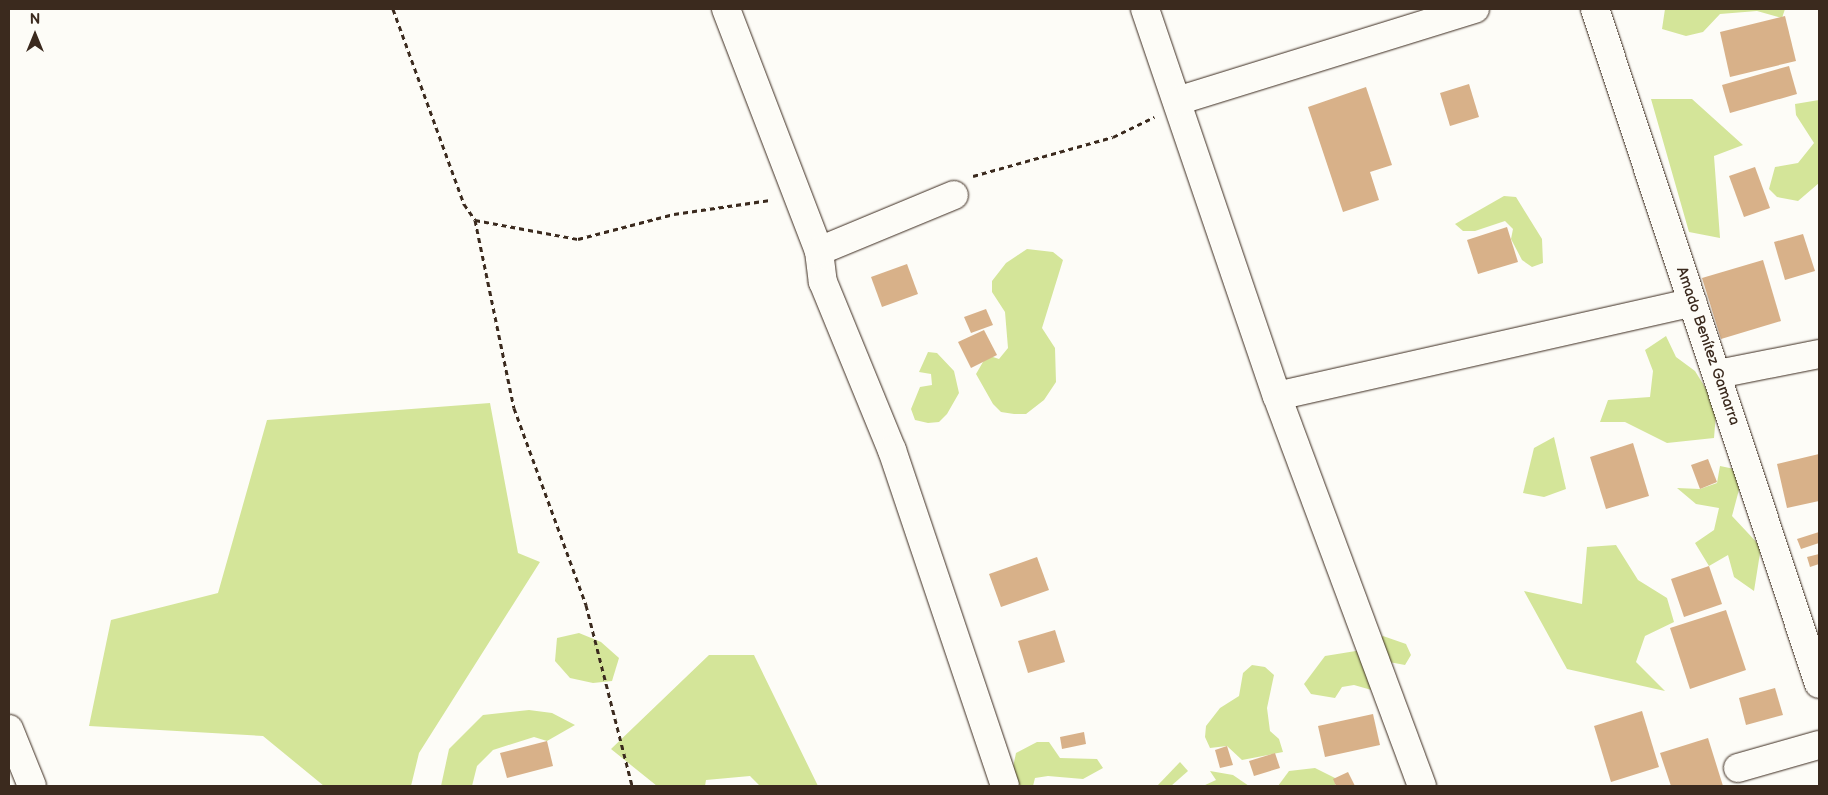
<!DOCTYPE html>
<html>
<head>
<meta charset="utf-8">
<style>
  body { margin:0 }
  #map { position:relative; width:1828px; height:795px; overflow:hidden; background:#fdfcf7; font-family:"Balsamiq Sans",sans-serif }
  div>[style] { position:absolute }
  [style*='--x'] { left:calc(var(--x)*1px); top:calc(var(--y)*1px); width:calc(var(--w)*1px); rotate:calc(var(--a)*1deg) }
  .green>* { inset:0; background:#d4e599 }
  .building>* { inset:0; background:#d8b189 }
  .path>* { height:3px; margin-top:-1.5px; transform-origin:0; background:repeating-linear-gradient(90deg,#3b2a1e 0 5px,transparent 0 9px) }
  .roads { filter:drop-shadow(0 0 1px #3b2a1e) drop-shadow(0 0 1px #3b2a1e) }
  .minor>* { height:28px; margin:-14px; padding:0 14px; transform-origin:14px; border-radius:14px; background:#fdfcf7 }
  .major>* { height:28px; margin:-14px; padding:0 14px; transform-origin:14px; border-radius:14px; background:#fdfcf7 }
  span { translate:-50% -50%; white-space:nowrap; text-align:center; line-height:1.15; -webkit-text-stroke:4.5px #fdfcf7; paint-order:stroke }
  .street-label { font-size:15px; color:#3b2a1e }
  .frame { position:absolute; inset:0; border:10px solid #3b2a1e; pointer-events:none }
  .north { position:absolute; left:10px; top:10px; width:50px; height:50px; -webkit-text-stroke:4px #fdfcf7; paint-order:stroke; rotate:0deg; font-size:14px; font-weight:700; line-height:20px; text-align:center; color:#3b2a1e }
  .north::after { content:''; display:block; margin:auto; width:18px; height:22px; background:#3b2a1e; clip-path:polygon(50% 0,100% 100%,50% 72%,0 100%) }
</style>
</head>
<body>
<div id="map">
  <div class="green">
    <i style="clip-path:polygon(1665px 9px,1785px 9px,1782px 18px,1757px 11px,1720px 14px,1703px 32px,1686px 36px,1662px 29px)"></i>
    <i style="clip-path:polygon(1651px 99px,1692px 99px,1743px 145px,1714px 156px,1720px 238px,1689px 232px)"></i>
    <i style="clip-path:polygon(1819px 100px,1819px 183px,1798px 201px,1777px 197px,1769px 189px,1775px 167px,1798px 163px,1814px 143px,1796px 115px,1795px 104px)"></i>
    <i style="clip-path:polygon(1504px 196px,1516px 197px,1542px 239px,1543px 263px,1532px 267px,1522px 260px,1511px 239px,1513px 229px,1505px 221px,1475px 231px,1463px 231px,1455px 224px)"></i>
    <i style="clip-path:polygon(1027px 249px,1053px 252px,1063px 260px,1042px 328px,1055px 348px,1056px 382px,1044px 400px,1026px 414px,1014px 414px,1001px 412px,993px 404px,976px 374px,987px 355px,999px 359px,1008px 348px,1005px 312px,992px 292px,992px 281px,1006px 263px)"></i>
    <i style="clip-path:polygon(1666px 336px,1676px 357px,1695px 371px,1708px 392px,1716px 414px,1714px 438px,1667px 443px,1625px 422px,1600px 422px,1608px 400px,1650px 397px,1653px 371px,1645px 350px)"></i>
    <i style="clip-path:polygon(928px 352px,937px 353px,954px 371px,959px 393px,947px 414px,939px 422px,928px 423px,915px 420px,911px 409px,920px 387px,932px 385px,931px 374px,919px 372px)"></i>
    <i style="clip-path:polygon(490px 403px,518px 553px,540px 562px,419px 753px,411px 786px,324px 786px,263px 736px,89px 726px,111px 620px,218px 593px,267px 420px)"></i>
    <i style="clip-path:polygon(1554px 437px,1566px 489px,1544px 497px,1523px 493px,1534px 448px)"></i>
    <i style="clip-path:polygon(1720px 466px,1744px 471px,1732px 516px,1761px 547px,1754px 591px,1734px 577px,1728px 555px,1709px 566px,1695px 543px,1714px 530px,1719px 508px,1696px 504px,1677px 488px,1700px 489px,1717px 483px)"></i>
    <i style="clip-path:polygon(1616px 545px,1638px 580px,1667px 598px,1674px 622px,1645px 636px,1636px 662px,1665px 691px,1567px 669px,1524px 591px,1582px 604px,1587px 547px)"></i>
    <i style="clip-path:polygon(579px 633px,601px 642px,619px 658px,612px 681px,593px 683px,570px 678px,555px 661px,557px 638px)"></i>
    <i style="clip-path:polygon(1383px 636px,1406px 644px,1411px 655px,1405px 665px,1384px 661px,1375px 691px,1354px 685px,1342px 687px,1335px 698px,1311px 694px,1304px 684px,1325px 656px,1362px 650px)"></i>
    <i style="clip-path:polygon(709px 655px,754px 655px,818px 786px,760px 786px,750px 776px,706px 780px,705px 786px,657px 786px,611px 749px)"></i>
    <i style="clip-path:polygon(1252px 665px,1265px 667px,1274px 675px,1267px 708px,1270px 731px,1279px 739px,1283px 752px,1242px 760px,1227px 746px,1210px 748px,1205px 737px,1206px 726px,1220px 708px,1239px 696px,1243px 673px)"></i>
    <i style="clip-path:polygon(529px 710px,552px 713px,575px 725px,547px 741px,534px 737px,493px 750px,477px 766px,472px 786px,441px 786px,449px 749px,483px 715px)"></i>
    <i style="clip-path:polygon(1037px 742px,1049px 742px,1060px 758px,1097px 759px,1103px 768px,1083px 779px,1048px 776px,1035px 778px,1033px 786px,1009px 786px,1016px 753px)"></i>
    <i style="clip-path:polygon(1180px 762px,1188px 771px,1171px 786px,1157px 786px)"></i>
    <i style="clip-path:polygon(1315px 768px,1335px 778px,1335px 786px,1278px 786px,1289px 771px)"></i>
    <i style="clip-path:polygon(1210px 771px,1233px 775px,1249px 786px,1203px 786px,1216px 780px)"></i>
  </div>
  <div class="building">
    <i style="clip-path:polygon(1785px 16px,1796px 61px,1730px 77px,1720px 32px)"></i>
    <i style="clip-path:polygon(1789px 66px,1797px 94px,1730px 113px,1722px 85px)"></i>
    <i style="clip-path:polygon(1469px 84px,1479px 117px,1450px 126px,1440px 93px)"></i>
    <i style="clip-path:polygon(1366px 87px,1392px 165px,1370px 172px,1379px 200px,1343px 212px,1308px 107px)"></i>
    <i style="clip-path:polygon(1755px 167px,1770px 208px,1744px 217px,1729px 176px)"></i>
    <i style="clip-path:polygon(1507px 227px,1518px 262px,1478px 274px,1467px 240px)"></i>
    <i style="clip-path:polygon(1803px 234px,1815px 271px,1785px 280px,1774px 242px)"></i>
    <i style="clip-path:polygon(1763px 260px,1781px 321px,1721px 339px,1702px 278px)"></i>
    <i style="clip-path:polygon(907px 264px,918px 294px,882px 307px,871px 277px)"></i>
    <i style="clip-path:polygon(986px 309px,993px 325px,971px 333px,964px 317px)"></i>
    <i style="clip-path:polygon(984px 330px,997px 355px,971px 368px,958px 342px)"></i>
    <i style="clip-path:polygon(1633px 443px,1649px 496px,1606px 509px,1590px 457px)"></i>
    <i style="clip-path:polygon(1819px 454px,1819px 501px,1787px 508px,1777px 464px)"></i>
    <i style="clip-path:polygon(1708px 459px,1717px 482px,1700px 489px,1691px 465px)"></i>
    <i style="clip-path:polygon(1819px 532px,1819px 543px,1801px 549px,1797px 539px)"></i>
    <i style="clip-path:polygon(1819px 554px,1819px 564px,1810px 567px,1807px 557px)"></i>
    <i style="clip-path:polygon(1037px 557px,1049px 590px,1001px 607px,989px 574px)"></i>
    <i style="clip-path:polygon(1709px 566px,1722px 604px,1684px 617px,1671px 579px)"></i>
    <i style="clip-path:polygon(1726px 610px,1746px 670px,1690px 689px,1670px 628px)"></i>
    <i style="clip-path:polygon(1055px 630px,1065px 662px,1028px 673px,1018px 641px)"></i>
    <i style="clip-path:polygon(1775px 688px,1783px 715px,1746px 725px,1739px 698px)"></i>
    <i style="clip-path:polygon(1642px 711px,1659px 767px,1611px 782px,1594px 726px)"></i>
    <i style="clip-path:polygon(1373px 714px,1380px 745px,1325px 757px,1318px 726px)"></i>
    <i style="clip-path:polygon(1084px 732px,1086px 744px,1062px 749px,1060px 737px)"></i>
    <i style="clip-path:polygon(1708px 738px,1723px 786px,1671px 786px,1660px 753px)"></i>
    <i style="clip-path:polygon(547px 741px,553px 766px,507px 778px,500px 753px)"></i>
    <i style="clip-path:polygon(1227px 746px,1233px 765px,1220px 768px,1215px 750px)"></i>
    <i style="clip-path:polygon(1275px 753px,1280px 768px,1254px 776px,1249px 761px)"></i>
    <i style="clip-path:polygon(1348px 772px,1355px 786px,1336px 786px,1333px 779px)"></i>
  </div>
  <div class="path">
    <i style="--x:393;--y:9;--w:208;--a:70"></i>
    <i style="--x:464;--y:204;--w:19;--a:55"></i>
    <i style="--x:475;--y:220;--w:105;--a:10.5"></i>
    <i style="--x:578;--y:239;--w:99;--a:-14.6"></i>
    <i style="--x:674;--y:214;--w:97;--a:-8.3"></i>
    <i style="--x:973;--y:176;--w:145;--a:-15.6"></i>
    <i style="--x:1113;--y:137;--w:46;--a:-26"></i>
    <i style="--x:475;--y:220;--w:192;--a:78.3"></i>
    <i style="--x:514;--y:408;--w:210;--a:69.9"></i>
    <i style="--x:586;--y:605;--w:187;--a:75.7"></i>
  </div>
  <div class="roads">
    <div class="minor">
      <i style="--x:726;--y:9;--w:259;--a:69"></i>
      <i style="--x:819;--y:251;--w:31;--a:83"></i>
      <i style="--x:823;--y:282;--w:182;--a:67.7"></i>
      <i style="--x:892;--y:450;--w:354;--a:71.4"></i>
      <i style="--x:1145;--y:9;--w:409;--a:71.2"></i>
      <i style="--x:1277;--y:396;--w:416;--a:69.6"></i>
      <i style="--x:1177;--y:101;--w:312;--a:-17.2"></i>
      <i style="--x:819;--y:251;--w:146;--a:-22.5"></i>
      <i style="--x:1718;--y:374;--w:103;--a:-11.2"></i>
      <i style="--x:1277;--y:396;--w:426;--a:-12.7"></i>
      <i style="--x:9;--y:729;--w:61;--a:68"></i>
      <i style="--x:1738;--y:768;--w:84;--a:-15.9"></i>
    </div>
    <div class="major">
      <i style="--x:1595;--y:9;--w:711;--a:71.64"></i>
    </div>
  </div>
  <div class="street-label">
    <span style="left:1708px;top:346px;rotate:71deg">Amado Benítez Gamarra</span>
  </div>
  <div class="frame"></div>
  <div class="north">N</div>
</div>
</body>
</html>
